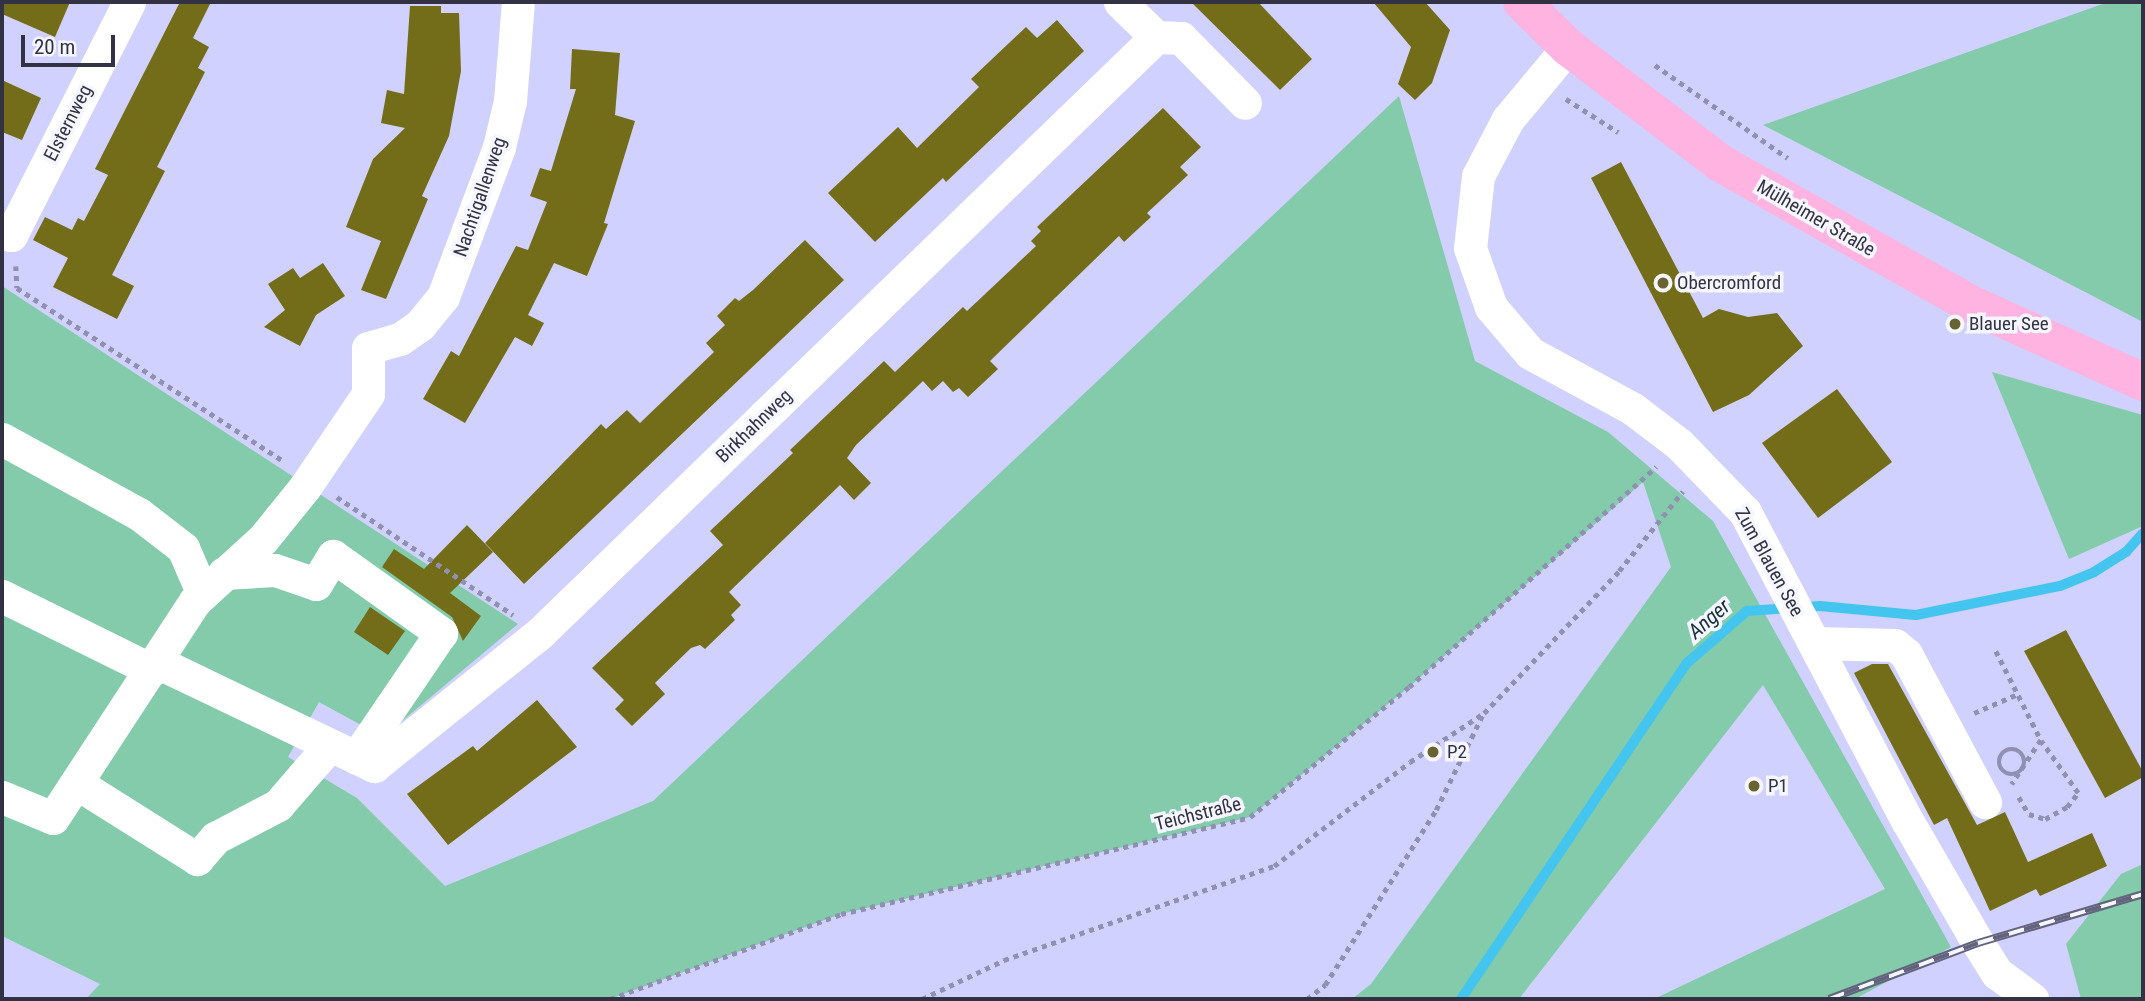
<!DOCTYPE html>
<html>
<head>
<meta charset="utf-8">
<style>
  body { margin:0 }
  #map { position:relative; width:2145px; height:1001px; overflow:hidden; background:#d0d1fe; font-family:"Roboto Condensed",sans-serif }
  div>[style] { position:absolute }
  [style*='--x'] { left:calc(var(--x)*1px); top:calc(var(--y)*1px); width:calc(var(--w)*1px); rotate:calc(var(--a)*1deg) }
  .green>* { inset:0; background:#83cbab }
  .stream>* { height:10px; margin:-5px; padding:0 5px; transform-origin:5px; border-radius:5px; background:#43c5f0 }
  .building>* { inset:0; background:#736c18 }
  .path>* { height:4.5px; margin-top:-2.25px; transform-origin:0; background:repeating-linear-gradient(90deg,#9090b2 0 5px,transparent 0 10px) }
  .path>.ring { margin:-2.25px; padding:0; box-sizing:content-box; background:none; border:4.5px solid #9090b2; border-radius:50% }
  .minor>* { height:33px; margin:-16.5px; padding:0 16.5px; transform-origin:16.5px; border-radius:16.5px; background:#fff }
  .major>* { height:38px; margin:-19px; padding:0 19px; transform-origin:19px; border-radius:19px; background:#feb3e1 }
  .rail>* { height:8px; margin-top:-4px; transform-origin:0; background:repeating-linear-gradient(90deg,#f5f6ff 0 16px,#63637e 0 32px); box-sizing:border-box; border-block:2px solid #63637e }
  .dots>* { width:19px; height:19px; translate:-50% -50%; box-sizing:border-box; border:4px solid #f5f6ff; border-radius:50% }
  span { translate:-50% -50%; white-space:nowrap; text-align:center; line-height:1.15; -webkit-text-stroke:7px #f5f6ff; paint-order:stroke }
  .street-label { font-size:19px; color:#323244 }
  .poi-label { font-size:19px; color:#323244 }
  .left { translate:0 -50%; text-align:left }
  .water-label { font-size:21px; color:#1b3139; font-style:italic }
  .frame { position:absolute; inset:0; border:4px solid #323244; pointer-events:none }
  .scale { position:absolute; left:21px; top:35px; width:94px; height:32px; box-sizing:border-box; border:4px solid #323244; border-top:0; padding-left:9px; font-size:21px; line-height:24px; white-space:nowrap; color:#323244; -webkit-text-stroke:5px #f5f6ff; paint-order:stroke }
</style>
</head>
<body>
<div id="map">
  <div class="green">
    <i style="clip-path:polygon(2108px 2px,2143px 2px,2143px 322px,1763px 125px)"></i>
    <i style="clip-path:polygon(1399px 96px,1475px 361px,1608px 432px,1713px 521px,1951px 947px,1855px 999px,1654px 999px,1885px 889px,1763px 685px,1519px 999px,1352px 999px,1371px 984px,1671px 567px,1643px 482px,1409px 687px,1250px 817px,841px 914px,610px 999px,86px 999px,100px 984px,2px 936px,2px 286px,518px 624px,383px 737px,319px 702px,288px 757px,357px 798px,445px 886px,653px 801px)"></i>
    <i style="clip-path:polygon(1992px 372px,2143px 415px,2143px 526px,2069px 559px)"></i>
    <i style="clip-path:polygon(2143px 864px,2143px 999px,2081px 999px,2066px 944px,2121px 874px)"></i>
  </div>
  <div class="stream">
    <i style="--x:1461;--y:999;--w:404;--a:-56.1"></i>
    <i style="--x:1686;--y:664;--w:81;--a:-41"></i>
    <i style="--x:1747;--y:611;--w:73;--a:-3.9"></i>
    <i style="--x:1820;--y:606;--w:96;--a:5.4"></i>
    <i style="--x:1916;--y:615;--w:147;--a:-11.4"></i>
    <i style="--x:2060;--y:586;--w:37;--a:-22"></i>
    <i style="--x:2094;--y:572;--w:38;--a:-32"></i>
    <i style="--x:2126;--y:552;--w:25;--a:-48"></i>
  </div>
  <div class="building">
    <i style="clip-path:polygon(2px 2px,70px 2px,55px 37px,2px 14px)"></i>
    <i style="clip-path:polygon(180px 2px,211px 2px,193px 38px,209px 47px,198px 68px,205px 72px,157px 167px,165px 171px,112px 275px,134px 286px,117px 319px,53px 287px,68px 258px,33px 240px,45px 217px,72px 230px,78px 218px,84px 221px,108px 175px,95px 169px)"></i>
    <i style="clip-path:polygon(1191px 2px,1258px 2px,1312px 59px,1280px 90px)"></i>
    <i style="clip-path:polygon(1373px 2px,1425px 2px,1450px 30px,1432px 83px,1415px 100px,1398px 84px,1411px 47px)"></i>
    <i style="clip-path:polygon(410px 6px,441px 6px,441px 13px,459px 13px,461px 71px,449px 136px,422px 196px,428px 199px,386px 299px,361px 290px,381px 241px,346px 227px,373px 159px,405px 128px,381px 123px,387px 90px,404px 94px)"></i>
    <i style="clip-path:polygon(1057px 20px,1084px 51px,946px 182px,943px 178px,875px 242px,828px 193px,898px 127px,917px 148px,979px 87px,971px 79px,1026px 27px,1037px 38px)"></i>
    <i style="clip-path:polygon(572px 49px,620px 53px,615px 115px,635px 121px,604px 223px,608px 224px,587px 276px,554px 263px,528px 315px,544px 323px,532px 346px,515px 337px,465px 423px,423px 399px,451px 351px,459px 356px,516px 246px,528px 250px,547px 202px,530px 196px,540px 168px,551px 171px,576px 89px,570px 89px)"></i>
    <i style="clip-path:polygon(2px 80px,41px 98px,22px 140px,2px 132px)"></i>
    <i style="clip-path:polygon(1163px 108px,1201px 147px,1180px 167px,1188px 175px,1147px 213px,1151px 217px,1124px 242px,1119px 236px,990px 361px,998px 369px,968px 397px,959px 388px,953px 392px,943px 381px,932px 391px,923px 381px,856px 445px,847px 458px,871px 483px,854px 500px,840px 485px,729px 592px,741px 605px,731px 615px,735px 620px,705px 649px,700px 645px,691px 648px,655px 683px,665px 694px,632px 726px,615px 709px,624px 700px,592px 668px,723px 545px,710px 531px,793px 453px,790px 450px,884px 361px,895px 372px,963px 307px,967px 311px,1036px 246px,1031px 241px,1041px 231px,1037px 227px)"></i>
    <i style="clip-path:polygon(1621px 162px,1703px 318px,1719px 309px,1748px 317px,1777px 313px,1803px 346px,1749px 395px,1713px 412px,1591px 178px)"></i>
    <i style="clip-path:polygon(805px 240px,844px 280px,524px 584px,485px 543px,601px 424px,606px 429px,627px 410px,640px 423px,714px 352px,706px 343px,725px 325px,717px 316px,735px 298px,739px 301px,753px 290px)"></i>
    <i style="clip-path:polygon(323px 263px,345px 296px,316px 315px,300px 346px,264px 327px,285px 310px,268px 284px,293px 268px,300px 278px)"></i>
    <i style="clip-path:polygon(1837px 389px,1892px 462px,1818px 518px,1762px 443px)"></i>
    <i style="clip-path:polygon(467px 525px,493px 552px,450px 593px,481px 616px,463px 641px,452px 617px,382px 567px,394px 549px,424px 569px)"></i>
    <i style="clip-path:polygon(370px 607px,405px 631px,388px 655px,354px 632px)"></i>
    <i style="clip-path:polygon(2066px 630px,2143px 772px,2143px 777px,2105px 798px,2024px 651px)"></i>
    <i style="clip-path:polygon(1872px 664px,1888px 664px,1977px 825px,2005px 812px,2028px 862px,2092px 833px,2107px 866px,2040px 896px,2036px 889px,1990px 911px,1947px 818px,1934px 825px,1854px 673px)"></i>
    <i style="clip-path:polygon(537px 700px,577px 747px,448px 845px,407px 794px,473px 746px,477px 751px)"></i>
  </div>
  <div class="path">
    <i style="--x:1655;--y:65;--w:162;--a:35"></i>
    <i style="--x:1566;--y:99;--w:62;--a:32.4"></i>
    <i style="--x:16;--y:266;--w:22;--a:87"></i>
    <i style="--x:17;--y:288;--w:317;--a:33"></i>
    <i style="--x:337;--y:497;--w:212;--a:33.8"></i>
    <i style="--x:1996;--y:651;--w:100;--a:63.2"></i>
    <i style="--x:2041;--y:740;--w:53;--a:123.4"></i>
    <i style="--x:1974;--y:713;--w:48;--a:-23.4"></i>
    <i class="ring" style="left:1999px;top:749px;width:21.5px;height:21.5px"></i>
    <i style="--x:2019;--y:797;--w:20;--a:60"></i>
    <i style="--x:2029;--y:814;--w:17;--a:17"></i>
    <i style="--x:2045;--y:819;--w:25;--a:-29"></i>
    <i style="--x:2067;--y:807;--w:18;--a:-52"></i>
    <i style="--x:2078;--y:793;--w:64;--a:-125.4"></i>
    <i style="--x:610;--y:999;--w:246;--a:-20.2"></i>
    <i style="--x:841;--y:914;--w:420;--a:-13.3"></i>
    <i style="--x:1250;--y:817;--w:205;--a:-39.3"></i>
    <i style="--x:1409;--y:687;--w:331;--a:-41.7"></i>
    <i style="--x:922;--y:999;--w:91;--a:-25.4"></i>
    <i style="--x:1004;--y:960;--w:286;--a:-19.2"></i>
    <i style="--x:1274;--y:866;--w:171;--a:-37.4"></i>
    <i style="--x:1410;--y:762;--w:89;--a:-33.5"></i>
    <i style="--x:1484;--y:713;--w:196;--a:-46.4"></i>
    <i style="--x:1619;--y:571;--w:102;--a:-51.3"></i>
    <i style="--x:1307;--y:999;--w:23;--a:-38"></i>
    <i style="--x:1325;--y:985;--w:207;--a:-57.6"></i>
    <i style="--x:1436;--y:810;--w:107;--a:-63.9"></i>
  </div>
  <div class="minor">
    <i style="--x:1120;--y:2;--w:50;--a:44.2"></i>
    <i style="--x:1156;--y:37;--w:25;--a:2"></i>
    <i style="--x:1181;--y:38;--w:91;--a:45.4"></i>
    <i style="--x:1568;--y:47;--w:94;--a:129.8"></i>
    <i style="--x:1508;--y:119;--w:64;--a:117.8"></i>
    <i style="--x:1478;--y:176;--w:72;--a:96.3"></i>
    <i style="--x:1470;--y:248;--w:63;--a:70.4"></i>
    <i style="--x:1491;--y:307;--w:60;--a:49.7"></i>
    <i style="--x:1530;--y:353;--w:117;--a:28.5"></i>
    <i style="--x:1633;--y:409;--w:58;--a:37.3"></i>
    <i style="--x:1679;--y:444;--w:95;--a:45.9"></i>
    <i style="--x:1745;--y:512;--w:350;--a:62.3"></i>
    <i style="--x:1908;--y:822;--w:140;--a:60"></i>
    <i style="--x:1978;--y:943;--w:36;--a:58"></i>
    <i style="--x:1997;--y:973;--w:44;--a:36.6"></i>
    <i style="--x:2;--y:231;--w:10;--a:24"></i>
    <i style="--x:11;--y:235;--w:261;--a:-63.1"></i>
    <i style="--x:2;--y:439;--w:156;--a:28.7"></i>
    <i style="--x:139;--y:514;--w:56;--a:37.7"></i>
    <i style="--x:183;--y:548;--w:48;--a:66.6"></i>
    <i style="--x:224;--y:573;--w:51;--a:-3.4"></i>
    <i style="--x:275;--y:570;--w:43;--a:18.9"></i>
    <i style="--x:316;--y:584;--w:33;--a:-59"></i>
    <i style="--x:333;--y:556;--w:133;--a:35.5"></i>
    <i style="--x:441;--y:633;--w:151;--a:124.2"></i>
    <i style="--x:2;--y:596;--w:167;--a:26.3"></i>
    <i style="--x:1814;--y:643;--w:81;--a:1.4"></i>
    <i style="--x:1895;--y:645;--w:14;--a:39"></i>
    <i style="--x:1906;--y:654;--w:168;--a:61.9"></i>
    <i style="--x:157;--y:662;--w:241;--a:25.6"></i>
    <i style="--x:374;--y:766;--w:213;--a:-38.7"></i>
    <i style="--x:540;--y:633;--w:857;--a:-44.05"></i>
    <i style="--x:78;--y:784;--w:141;--a:32.2"></i>
    <i style="--x:197;--y:859;--w:28;--a:-49"></i>
    <i style="--x:215;--y:838;--w:71;--a:-27.6"></i>
    <i style="--x:278;--y:805;--w:78;--a:-49.2"></i>
    <i style="--x:2;--y:797;--w:55;--a:22.4"></i>
    <i style="--x:53;--y:818;--w:259;--a:-56.8"></i>
    <i style="--x:195;--y:601;--w:92;--a:-42.4"></i>
    <i style="--x:263;--y:539;--w:67;--a:-51.1"></i>
    <i style="--x:305;--y:487;--w:112;--a:-55.9"></i>
    <i style="--x:368;--y:394;--w:46;--a:-90"></i>
    <i style="--x:368;--y:348;--w:33;--a:-16"></i>
    <i style="--x:400;--y:339;--w:24;--a:-35"></i>
    <i style="--x:420;--y:325;--w:36;--a:-51"></i>
    <i style="--x:443;--y:297;--w:160;--a:-69.5"></i>
    <i style="--x:499;--y:147;--w:47;--a:-76.6"></i>
    <i style="--x:510;--y:101;--w:99;--a:-85.4"></i>
  </div>
  <div class="major">
    <i style="--x:1522;--y:2;--w:64;--a:44.4"></i>
    <i style="--x:1568;--y:47;--w:191;--a:37.3"></i>
    <i style="--x:1720;--y:163;--w:285;--a:29.4"></i>
    <i style="--x:1968;--y:303;--w:192;--a:24.3"></i>
  </div>
  <div class="rail">
    <i style="--x:1829;--y:999;--w:159;--a:-20.6"></i>
    <i style="--x:1978;--y:943;--w:172;--a:-16.5"></i>
  </div>
  <div class="dots">
    <i style="left:1663px;top:283px;background:#686330"></i>
    <i style="left:1955px;top:324px;background:#686330"></i>
    <i style="left:1433px;top:752px;background:#686330"></i>
    <i style="left:1754px;top:786px;background:#686330"></i>
  </div>
  <div class="street-label">
    <span style="left:68px;top:123px;rotate:-63deg">Elsternweg</span>
    <span style="left:480px;top:197px;rotate:-71deg">Nachtigallenweg</span>
    <span style="left:1816px;top:218px;rotate:30deg">Mülheimer Straße</span>
    <span style="left:754px;top:426px;rotate:-44deg">Birkhahnweg</span>
    <span style="left:1769px;top:562px;rotate:61deg">Zum Blauen See</span>
    <span style="left:1198px;top:814px;rotate:-14deg">Teichstraße</span>
  </div>
  <div class="poi-label">
    <span class="left" style="left:1677px;top:283px">Obercromford</span>
    <span class="left" style="left:1969px;top:324px">Blauer See</span>
    <span class="left" style="left:1447px;top:752px">P2</span>
    <span class="left" style="left:1768px;top:786px">P1</span>
  </div>
  <div class="water-label">
    <span style="left:1709px;top:619px;rotate:-41deg">Anger</span>
  </div>
  <div class="frame"></div>
  <div class="scale">20 m</div>
</div>
</body>
</html>
